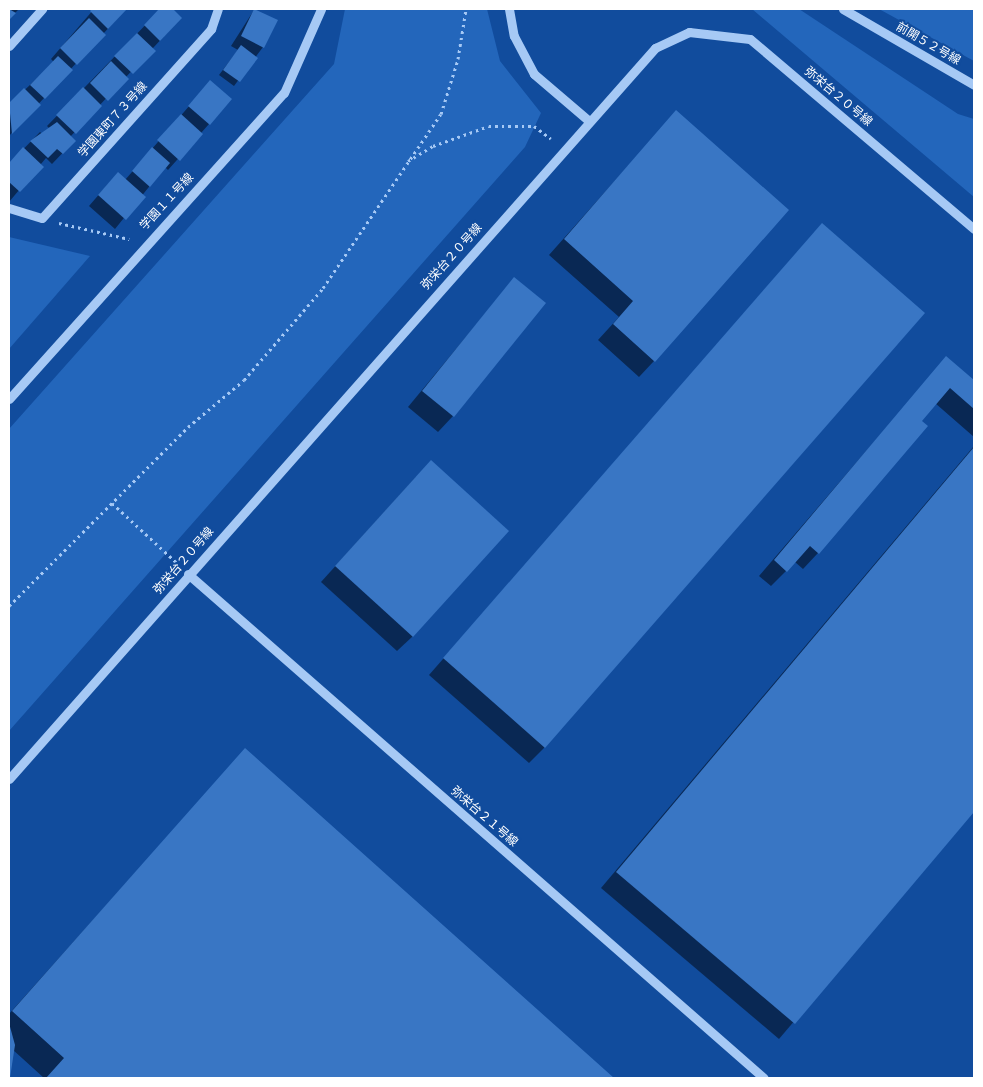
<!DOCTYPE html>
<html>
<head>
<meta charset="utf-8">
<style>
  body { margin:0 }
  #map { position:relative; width:983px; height:1087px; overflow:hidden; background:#114c9d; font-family:"Work Sans","Noto Sans JP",sans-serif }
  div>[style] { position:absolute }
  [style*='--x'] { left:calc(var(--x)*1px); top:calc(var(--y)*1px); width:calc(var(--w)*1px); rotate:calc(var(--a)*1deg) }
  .green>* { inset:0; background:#2366bb }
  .shadow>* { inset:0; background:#0007 }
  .building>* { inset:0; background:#3976c4 }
  .path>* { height:3px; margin-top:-1.5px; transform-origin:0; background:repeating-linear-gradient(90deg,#a6c9f5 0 2.5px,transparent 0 6.5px) }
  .minor>* { height:9px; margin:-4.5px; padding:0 4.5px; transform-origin:4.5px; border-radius:4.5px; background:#a6c9f5 }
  span { translate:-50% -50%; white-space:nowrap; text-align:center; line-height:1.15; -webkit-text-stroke:4px #114c9d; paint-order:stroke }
  .street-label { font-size:12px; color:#fff }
  .frame { position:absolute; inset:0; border:10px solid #fff; pointer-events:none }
</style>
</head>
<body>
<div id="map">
  <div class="green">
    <i style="clip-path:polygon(345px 9px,487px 9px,500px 61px,541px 113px,525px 147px,9px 731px,9px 429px,334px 64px)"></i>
    <i style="clip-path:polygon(752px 9px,799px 9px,958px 114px,974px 119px,974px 197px)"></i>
    <i style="clip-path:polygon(879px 9px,974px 9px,974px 61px)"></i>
    <i style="clip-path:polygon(9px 237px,90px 256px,9px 349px)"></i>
  </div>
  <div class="shadow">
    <i style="clip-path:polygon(9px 9px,19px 9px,9px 19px)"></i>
    <i style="clip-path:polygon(94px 9px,126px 9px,9px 136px,9px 105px,54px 62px,51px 59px)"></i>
    <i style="clip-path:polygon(161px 9px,171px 9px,181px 18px,70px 137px,74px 141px,52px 164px,46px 158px,9px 202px,9px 164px,40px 132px,45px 136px,51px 130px,47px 126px)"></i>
    <i style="clip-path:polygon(254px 10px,263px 47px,234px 86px,219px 75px,238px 50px,231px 46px)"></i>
    <i style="clip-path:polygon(210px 82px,209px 124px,168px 170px,165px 167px,115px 229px,89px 206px,108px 184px,125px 180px)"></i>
    <i style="clip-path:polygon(676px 112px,654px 361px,639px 377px,598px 340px,619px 317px,549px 255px)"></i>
    <i style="clip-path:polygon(822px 225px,545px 747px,529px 763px,429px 675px)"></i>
    <i style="clip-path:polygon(514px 279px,453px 416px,438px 432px,408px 407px)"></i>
    <i style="clip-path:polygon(946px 358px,974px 382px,974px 437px,935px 403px,818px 553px,803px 569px,795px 562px,771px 586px,759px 576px)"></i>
    <i style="clip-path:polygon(974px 446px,974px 810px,779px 1039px,601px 888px)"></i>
    <i style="clip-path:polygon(416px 477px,413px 636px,397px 651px,321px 582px)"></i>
    <i style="clip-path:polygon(245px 750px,612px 1078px,44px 1078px,12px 1049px,9px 1074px,9px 1014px)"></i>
  </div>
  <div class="building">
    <i style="clip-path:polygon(9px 9px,16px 13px,9px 20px)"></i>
    <i style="clip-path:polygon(92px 9px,127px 9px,108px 29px,90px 11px)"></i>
    <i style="clip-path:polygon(159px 9px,173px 9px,182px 18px,160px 41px,144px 25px)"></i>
    <i style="clip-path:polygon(254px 9px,278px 20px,264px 48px,241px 36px)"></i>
    <i style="clip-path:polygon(89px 18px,106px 35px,77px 65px,60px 48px)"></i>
    <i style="clip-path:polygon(137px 33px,156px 51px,133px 74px,114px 56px)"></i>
    <i style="clip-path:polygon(241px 45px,258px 58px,240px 82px,223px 70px)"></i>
    <i style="clip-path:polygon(58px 56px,73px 70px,45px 99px,30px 85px)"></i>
    <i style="clip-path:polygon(111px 61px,129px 79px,108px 101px,90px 83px)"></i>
    <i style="clip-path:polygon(210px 80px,232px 99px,210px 125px,188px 106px)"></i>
    <i style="clip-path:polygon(83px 87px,102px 106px,76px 134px,56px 115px)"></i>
    <i style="clip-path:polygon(24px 88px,41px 105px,12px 134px,9px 103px)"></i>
    <i style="clip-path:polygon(676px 110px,789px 210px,655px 362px,613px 324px,633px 301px,564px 239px)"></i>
    <i style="clip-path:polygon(181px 114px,203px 134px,180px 161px,157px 140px)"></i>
    <i style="clip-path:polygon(57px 122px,76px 141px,63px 154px,57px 149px,48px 158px,30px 141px)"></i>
    <i style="clip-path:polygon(23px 147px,44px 167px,20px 192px,9px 182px,9px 163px)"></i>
    <i style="clip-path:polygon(152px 147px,170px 163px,150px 187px,132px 171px)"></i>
    <i style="clip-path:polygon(118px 172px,146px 197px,126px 220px,98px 195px)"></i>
    <i style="clip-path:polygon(822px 223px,925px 313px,545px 748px,443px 658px)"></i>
    <i style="clip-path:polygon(514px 277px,546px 303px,454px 417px,422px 391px)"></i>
    <i style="clip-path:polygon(946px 356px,974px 380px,974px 409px,950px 388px,922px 421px,928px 426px,819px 554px,810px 546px,787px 572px,774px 560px)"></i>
    <i style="clip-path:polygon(974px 447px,974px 812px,795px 1024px,616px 872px)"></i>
    <i style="clip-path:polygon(431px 460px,509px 531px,413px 637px,335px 566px)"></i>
    <i style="clip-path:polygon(245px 748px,614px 1078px,46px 1078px,64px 1058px,12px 1011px)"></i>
    <i style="clip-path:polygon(9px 1023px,15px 1045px,10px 1078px,9px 1078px)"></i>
  </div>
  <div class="path">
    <i style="--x:408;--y:161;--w:29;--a:-31"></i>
    <i style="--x:433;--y:146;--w:59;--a:-19.7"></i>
    <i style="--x:489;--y:126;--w:45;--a:0"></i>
    <i style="--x:534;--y:126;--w:21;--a:37"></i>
    <i style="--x:59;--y:223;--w:72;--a:12.9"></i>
    <i style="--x:112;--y:503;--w:88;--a:42.7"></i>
    <i style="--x:9;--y:606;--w:253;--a:-45"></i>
    <i style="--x:188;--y:427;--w:73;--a:-40"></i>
    <i style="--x:244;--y:380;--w:121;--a:-49.3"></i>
    <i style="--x:323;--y:288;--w:210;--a:-55.9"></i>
    <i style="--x:441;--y:114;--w:58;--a:-72.8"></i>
    <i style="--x:458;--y:59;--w:51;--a:-80.9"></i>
  </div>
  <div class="minor">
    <i style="--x:509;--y:9;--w:27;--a:80"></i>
    <i style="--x:514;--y:36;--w:43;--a:62.2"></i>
    <i style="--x:534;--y:74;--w:72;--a:40.5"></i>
    <i style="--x:843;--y:9;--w:151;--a:30.1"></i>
    <i style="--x:9;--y:46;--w:50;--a:-48.3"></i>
    <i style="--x:9;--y:208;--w:34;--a:17"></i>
    <i style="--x:42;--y:218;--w:254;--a:-48.2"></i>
    <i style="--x:211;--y:29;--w:21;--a:-71"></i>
    <i style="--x:9;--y:399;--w:411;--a:-48.1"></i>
    <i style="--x:284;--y:93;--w:92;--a:-66.2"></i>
    <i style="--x:188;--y:574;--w:765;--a:41.19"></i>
    <i style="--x:9;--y:779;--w:976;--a:-48.53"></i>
    <i style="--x:655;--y:48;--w:38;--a:-25"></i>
    <i style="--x:689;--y:32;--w:61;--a:6.5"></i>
    <i style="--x:750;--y:39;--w:294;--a:40.3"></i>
  </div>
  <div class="street-label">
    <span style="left:928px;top:44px;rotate:30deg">前開５２号線</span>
    <span style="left:838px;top:97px;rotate:40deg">弥栄台２０号線</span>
    <span style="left:113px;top:120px;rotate:-48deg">学園東町７３号線</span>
    <span style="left:167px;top:202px;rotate:-47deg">学園１１号線</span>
    <span style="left:452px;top:257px;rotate:-48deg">弥栄台２０号線</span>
    <span style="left:184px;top:561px;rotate:-49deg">弥栄台２０号線</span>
    <span style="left:484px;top:817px;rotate:41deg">弥栄台２１号線</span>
  </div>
  <div class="frame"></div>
</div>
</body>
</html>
